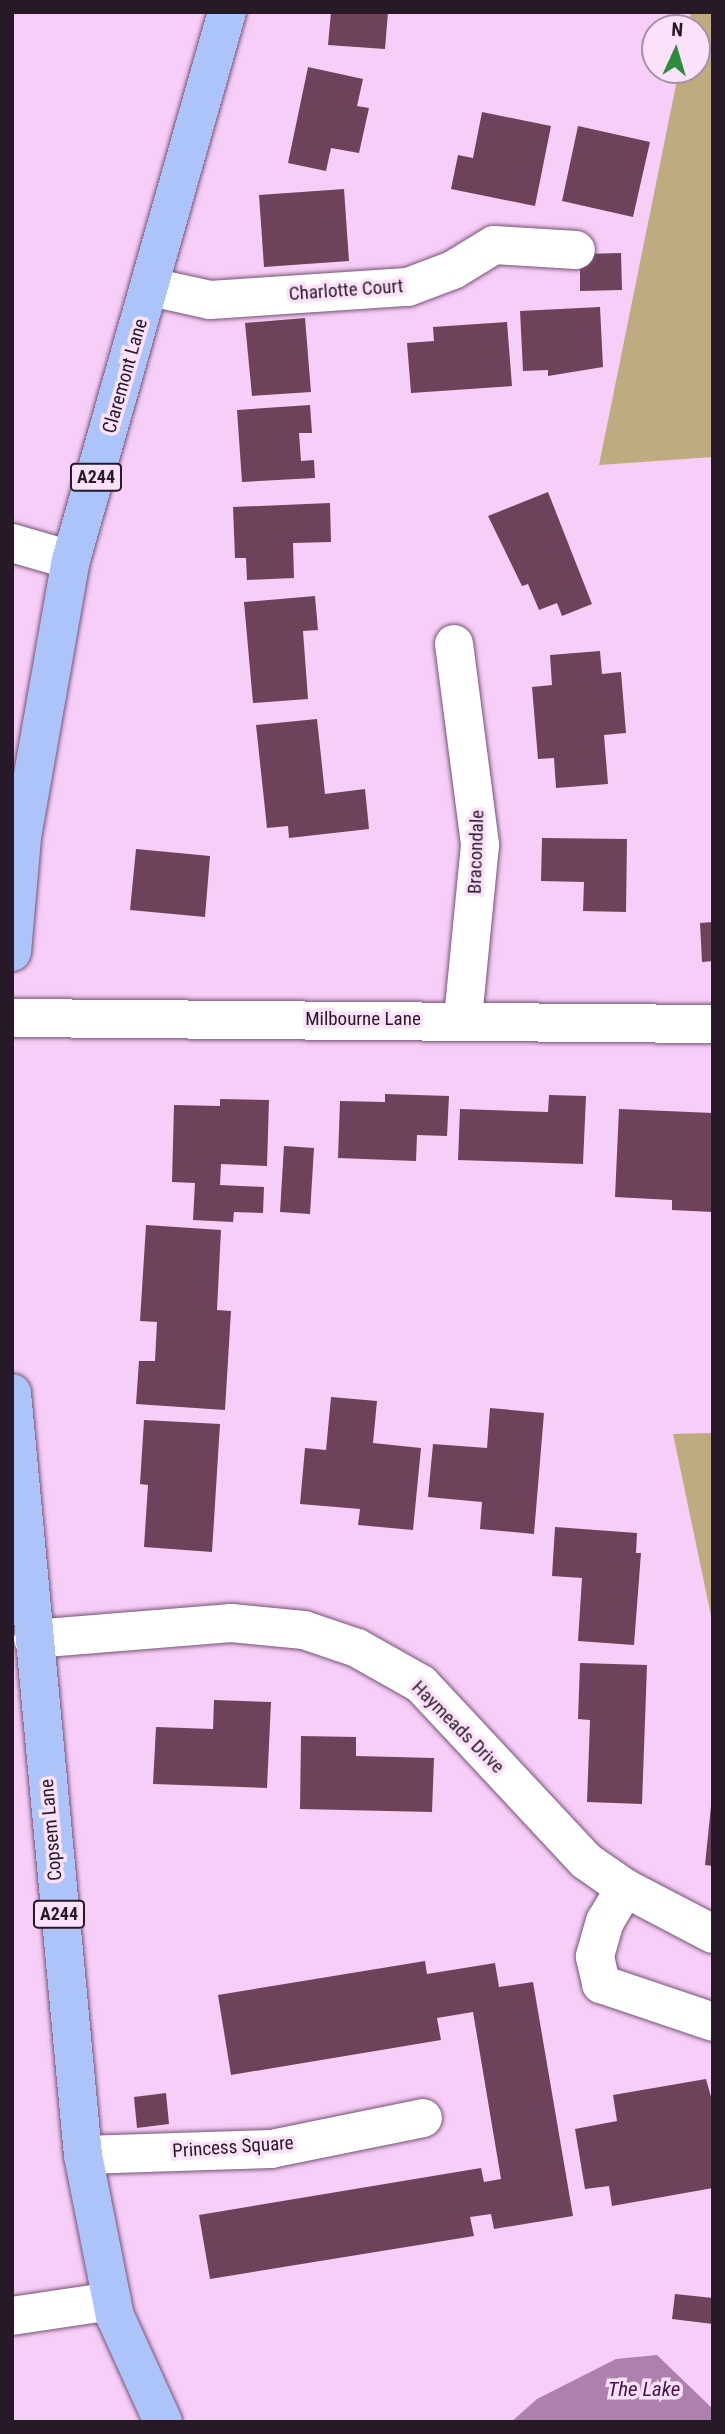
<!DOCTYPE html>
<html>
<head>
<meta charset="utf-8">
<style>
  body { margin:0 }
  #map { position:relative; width:725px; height:2434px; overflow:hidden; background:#f7cef7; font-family:"Roboto Condensed",sans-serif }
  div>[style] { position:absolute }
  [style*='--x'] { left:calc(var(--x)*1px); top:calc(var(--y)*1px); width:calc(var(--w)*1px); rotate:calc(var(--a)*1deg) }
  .green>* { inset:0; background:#beab80 }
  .water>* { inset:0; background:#ad80ae }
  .building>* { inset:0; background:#6f425b }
  .roads { filter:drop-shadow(0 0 2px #765377) drop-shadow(0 0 2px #765377) }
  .minor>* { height:38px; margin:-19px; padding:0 19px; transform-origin:19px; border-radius:19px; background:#fff }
  .major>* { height:38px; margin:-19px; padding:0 19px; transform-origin:19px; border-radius:19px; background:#adc4fb }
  span { translate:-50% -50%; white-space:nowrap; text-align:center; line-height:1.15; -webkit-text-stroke:7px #fbe1fa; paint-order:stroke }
  .shield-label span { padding:2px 5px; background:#fbe1fa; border:2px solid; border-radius:5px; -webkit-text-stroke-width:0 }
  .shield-label { font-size:18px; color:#281928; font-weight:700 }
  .street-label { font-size:19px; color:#281928 }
  .water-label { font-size:21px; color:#4a124c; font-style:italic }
  .frame { position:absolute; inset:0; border:14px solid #281928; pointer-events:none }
  .north { position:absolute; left:641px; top:14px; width:70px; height:70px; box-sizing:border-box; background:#fbe1fa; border:2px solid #a791a6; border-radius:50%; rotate:4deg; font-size:19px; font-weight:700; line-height:28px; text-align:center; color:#281928 }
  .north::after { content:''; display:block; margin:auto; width:24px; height:32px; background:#2e8c3e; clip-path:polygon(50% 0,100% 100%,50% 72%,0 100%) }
</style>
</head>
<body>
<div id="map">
  <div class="green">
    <i style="clip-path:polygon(691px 12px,713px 12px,713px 457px,599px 465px,679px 70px,697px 70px,697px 28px,688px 28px)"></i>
    <i style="clip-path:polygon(713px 1433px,713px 1625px,673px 1434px)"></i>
  </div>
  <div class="water">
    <i style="clip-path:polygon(657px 2355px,713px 2409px,713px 2422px,511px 2422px,537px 2399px,616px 2359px)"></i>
  </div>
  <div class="building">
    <i style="clip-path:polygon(331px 12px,388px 12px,385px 49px,328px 45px)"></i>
    <i style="clip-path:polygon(308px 67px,363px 79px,357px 106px,369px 108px,359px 153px,331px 148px,326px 171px,288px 163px)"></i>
    <i style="clip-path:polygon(482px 112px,551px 126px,535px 206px,451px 189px,458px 155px,473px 158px)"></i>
    <i style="clip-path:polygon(578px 126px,650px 142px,633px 217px,562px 201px)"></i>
    <i style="clip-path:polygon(344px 189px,349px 261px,264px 267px,259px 195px)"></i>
    <i style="clip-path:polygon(621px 253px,622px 290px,580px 291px,580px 254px)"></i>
    <i style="clip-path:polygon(600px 307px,603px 367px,548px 376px,548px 370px,523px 371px,520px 311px)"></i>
    <i style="clip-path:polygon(305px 318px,311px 392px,252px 396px,245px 323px)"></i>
    <i style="clip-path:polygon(507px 322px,512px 386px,411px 393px,407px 343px,434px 341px,433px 327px)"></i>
    <i style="clip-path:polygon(310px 405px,312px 433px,299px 433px,301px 461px,314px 460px,315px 478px,242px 482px,237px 410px)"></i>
    <i style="clip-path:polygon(548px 492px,592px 604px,562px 616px,557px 603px,539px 610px,528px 584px,522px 586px,488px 516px)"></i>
    <i style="clip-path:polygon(330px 503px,331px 542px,293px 543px,294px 578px,247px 580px,246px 558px,235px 558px,233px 507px)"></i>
    <i style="clip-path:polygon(315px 596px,318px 630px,303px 631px,308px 699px,253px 703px,244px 602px)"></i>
    <i style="clip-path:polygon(600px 651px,602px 674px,621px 672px,626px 733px,604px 735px,608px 784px,556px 788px,554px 758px,538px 759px,532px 687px,552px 685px,550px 655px)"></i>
    <i style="clip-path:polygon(317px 719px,325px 794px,365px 789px,369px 829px,289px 838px,288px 826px,267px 828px,256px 725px)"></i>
    <i style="clip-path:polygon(542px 838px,627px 839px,626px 912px,583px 911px,584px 882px,541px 881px)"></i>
    <i style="clip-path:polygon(136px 849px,210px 856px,205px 917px,130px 910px)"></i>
    <i style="clip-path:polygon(713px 922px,713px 961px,702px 962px,700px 923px)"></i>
    <i style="clip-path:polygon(385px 1094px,449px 1096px,447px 1136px,417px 1135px,416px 1161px,338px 1158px,340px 1101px,385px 1102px)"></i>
    <i style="clip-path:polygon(549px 1095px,586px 1096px,583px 1164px,458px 1160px,460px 1109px,548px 1112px)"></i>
    <i style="clip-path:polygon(220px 1099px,269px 1100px,267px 1166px,221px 1164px,220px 1185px,264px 1187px,263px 1213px,234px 1212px,233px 1222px,193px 1220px,195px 1183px,172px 1182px,174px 1105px,220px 1106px)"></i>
    <i style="clip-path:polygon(619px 1109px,713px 1113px,712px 1212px,672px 1210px,672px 1200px,615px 1197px)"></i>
    <i style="clip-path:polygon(284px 1146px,314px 1148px,310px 1214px,280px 1212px)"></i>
    <i style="clip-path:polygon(146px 1225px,221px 1230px,217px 1310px,231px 1311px,225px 1410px,136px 1404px,139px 1361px,155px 1361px,157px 1322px,140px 1321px)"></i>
    <i style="clip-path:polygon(331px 1397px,377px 1401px,373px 1443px,421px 1448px,413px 1530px,358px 1525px,360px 1509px,300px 1504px,305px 1448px,326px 1450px)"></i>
    <i style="clip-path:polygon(490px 1408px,544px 1413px,534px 1534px,480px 1529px,482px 1502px,428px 1497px,433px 1444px,487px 1448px)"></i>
    <i style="clip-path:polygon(144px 1420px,220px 1424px,212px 1552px,144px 1547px,148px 1485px,140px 1484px)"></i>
    <i style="clip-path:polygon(555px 1527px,637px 1533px,636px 1553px,641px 1553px,634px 1645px,578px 1641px,582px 1578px,552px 1576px)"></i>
    <i style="clip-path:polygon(580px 1663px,647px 1665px,642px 1804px,587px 1802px,590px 1720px,578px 1719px)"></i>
    <i style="clip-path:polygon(214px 1700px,271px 1702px,267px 1788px,153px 1784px,156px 1727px,213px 1729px)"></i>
    <i style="clip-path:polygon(301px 1736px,356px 1737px,356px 1756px,434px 1758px,432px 1812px,300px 1809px)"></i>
    <i style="clip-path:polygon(711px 1806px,713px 1806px,713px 1866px,705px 1865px)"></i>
    <i style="clip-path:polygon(425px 1961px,427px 1974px,495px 1963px,499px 1987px,533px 1982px,573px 2216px,494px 2229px,491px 2214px,470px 2217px,474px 2236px,210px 2279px,199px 2215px,481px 2168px,484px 2182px,501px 2179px,473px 2012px,437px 2018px,441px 2040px,231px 2075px,218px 1995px)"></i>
    <i style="clip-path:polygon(706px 2079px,713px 2104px,713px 2188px,612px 2206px,609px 2186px,585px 2189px,575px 2129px,617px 2121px,613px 2095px)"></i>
    <i style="clip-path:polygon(166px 2093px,169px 2124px,137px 2128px,134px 2097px)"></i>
    <i style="clip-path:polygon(675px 2294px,713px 2298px,713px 2324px,672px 2319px)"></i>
  </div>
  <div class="roads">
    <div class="minor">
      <i style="--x:151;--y:287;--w:60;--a:12.4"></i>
      <i style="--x:210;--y:300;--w:198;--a:-3.8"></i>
      <i style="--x:408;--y:287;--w:48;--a:-20.7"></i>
      <i style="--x:453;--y:270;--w:48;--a:-31.4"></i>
      <i style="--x:494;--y:245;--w:82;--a:3.5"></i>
      <i style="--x:12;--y:543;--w:61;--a:16.1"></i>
      <i style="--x:454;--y:644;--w:203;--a:82.6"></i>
      <i style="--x:480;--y:845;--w:175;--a:95.6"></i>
      <i style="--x:12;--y:1018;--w:701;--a:0.49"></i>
      <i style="--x:33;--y:1639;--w:199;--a:-4.6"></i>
      <i style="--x:231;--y:1623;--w:73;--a:5.5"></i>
      <i style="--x:304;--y:1630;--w:56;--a:18.8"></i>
      <i style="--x:357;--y:1648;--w:73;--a:29.4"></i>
      <i style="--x:421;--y:1684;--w:242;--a:47"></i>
      <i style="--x:586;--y:1861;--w:47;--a:34.7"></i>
      <i style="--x:625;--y:1888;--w:99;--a:27.6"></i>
      <i style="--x:625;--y:1888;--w:39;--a:121"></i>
      <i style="--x:605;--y:1921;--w:37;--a:106"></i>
      <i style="--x:595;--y:1957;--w:28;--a:77"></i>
      <i style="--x:601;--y:1984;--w:118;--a:18.7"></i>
      <i style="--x:83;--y:2155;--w:188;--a:-1.8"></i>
      <i style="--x:271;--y:2149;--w:155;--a:-11.5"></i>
      <i style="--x:12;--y:2316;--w:101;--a:-8.5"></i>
    </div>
    <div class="major">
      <i style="--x:12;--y:952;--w:115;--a:-85"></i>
      <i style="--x:22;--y:837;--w:281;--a:-80"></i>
      <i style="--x:71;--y:560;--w:570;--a:-74.11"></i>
      <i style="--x:12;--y:1393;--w:765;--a:84.68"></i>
      <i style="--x:83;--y:2155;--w:164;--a:78.8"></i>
      <i style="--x:115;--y:2316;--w:116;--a:65.6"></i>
    </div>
  </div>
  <div class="shield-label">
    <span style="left:96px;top:477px">A244</span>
    <span style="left:59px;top:1914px">A244</span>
  </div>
  <div class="street-label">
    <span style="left:346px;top:290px;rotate:-4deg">Charlotte Court</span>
    <span style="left:125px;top:376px;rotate:-74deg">Claremont Lane</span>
    <span style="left:476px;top:852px;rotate:-88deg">Bracondale</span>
    <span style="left:363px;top:1019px">Milbourne Lane</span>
    <span style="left:458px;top:1727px;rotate:45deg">Haymeads Drive</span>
    <span style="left:51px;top:1830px;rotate:-95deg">Copsem Lane</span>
    <span style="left:233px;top:2147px;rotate:-4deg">Princess Square</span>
  </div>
  <div class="water-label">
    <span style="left:644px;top:2389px">The Lake</span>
  </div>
  <div class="frame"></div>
  <div class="north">N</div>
</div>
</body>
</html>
